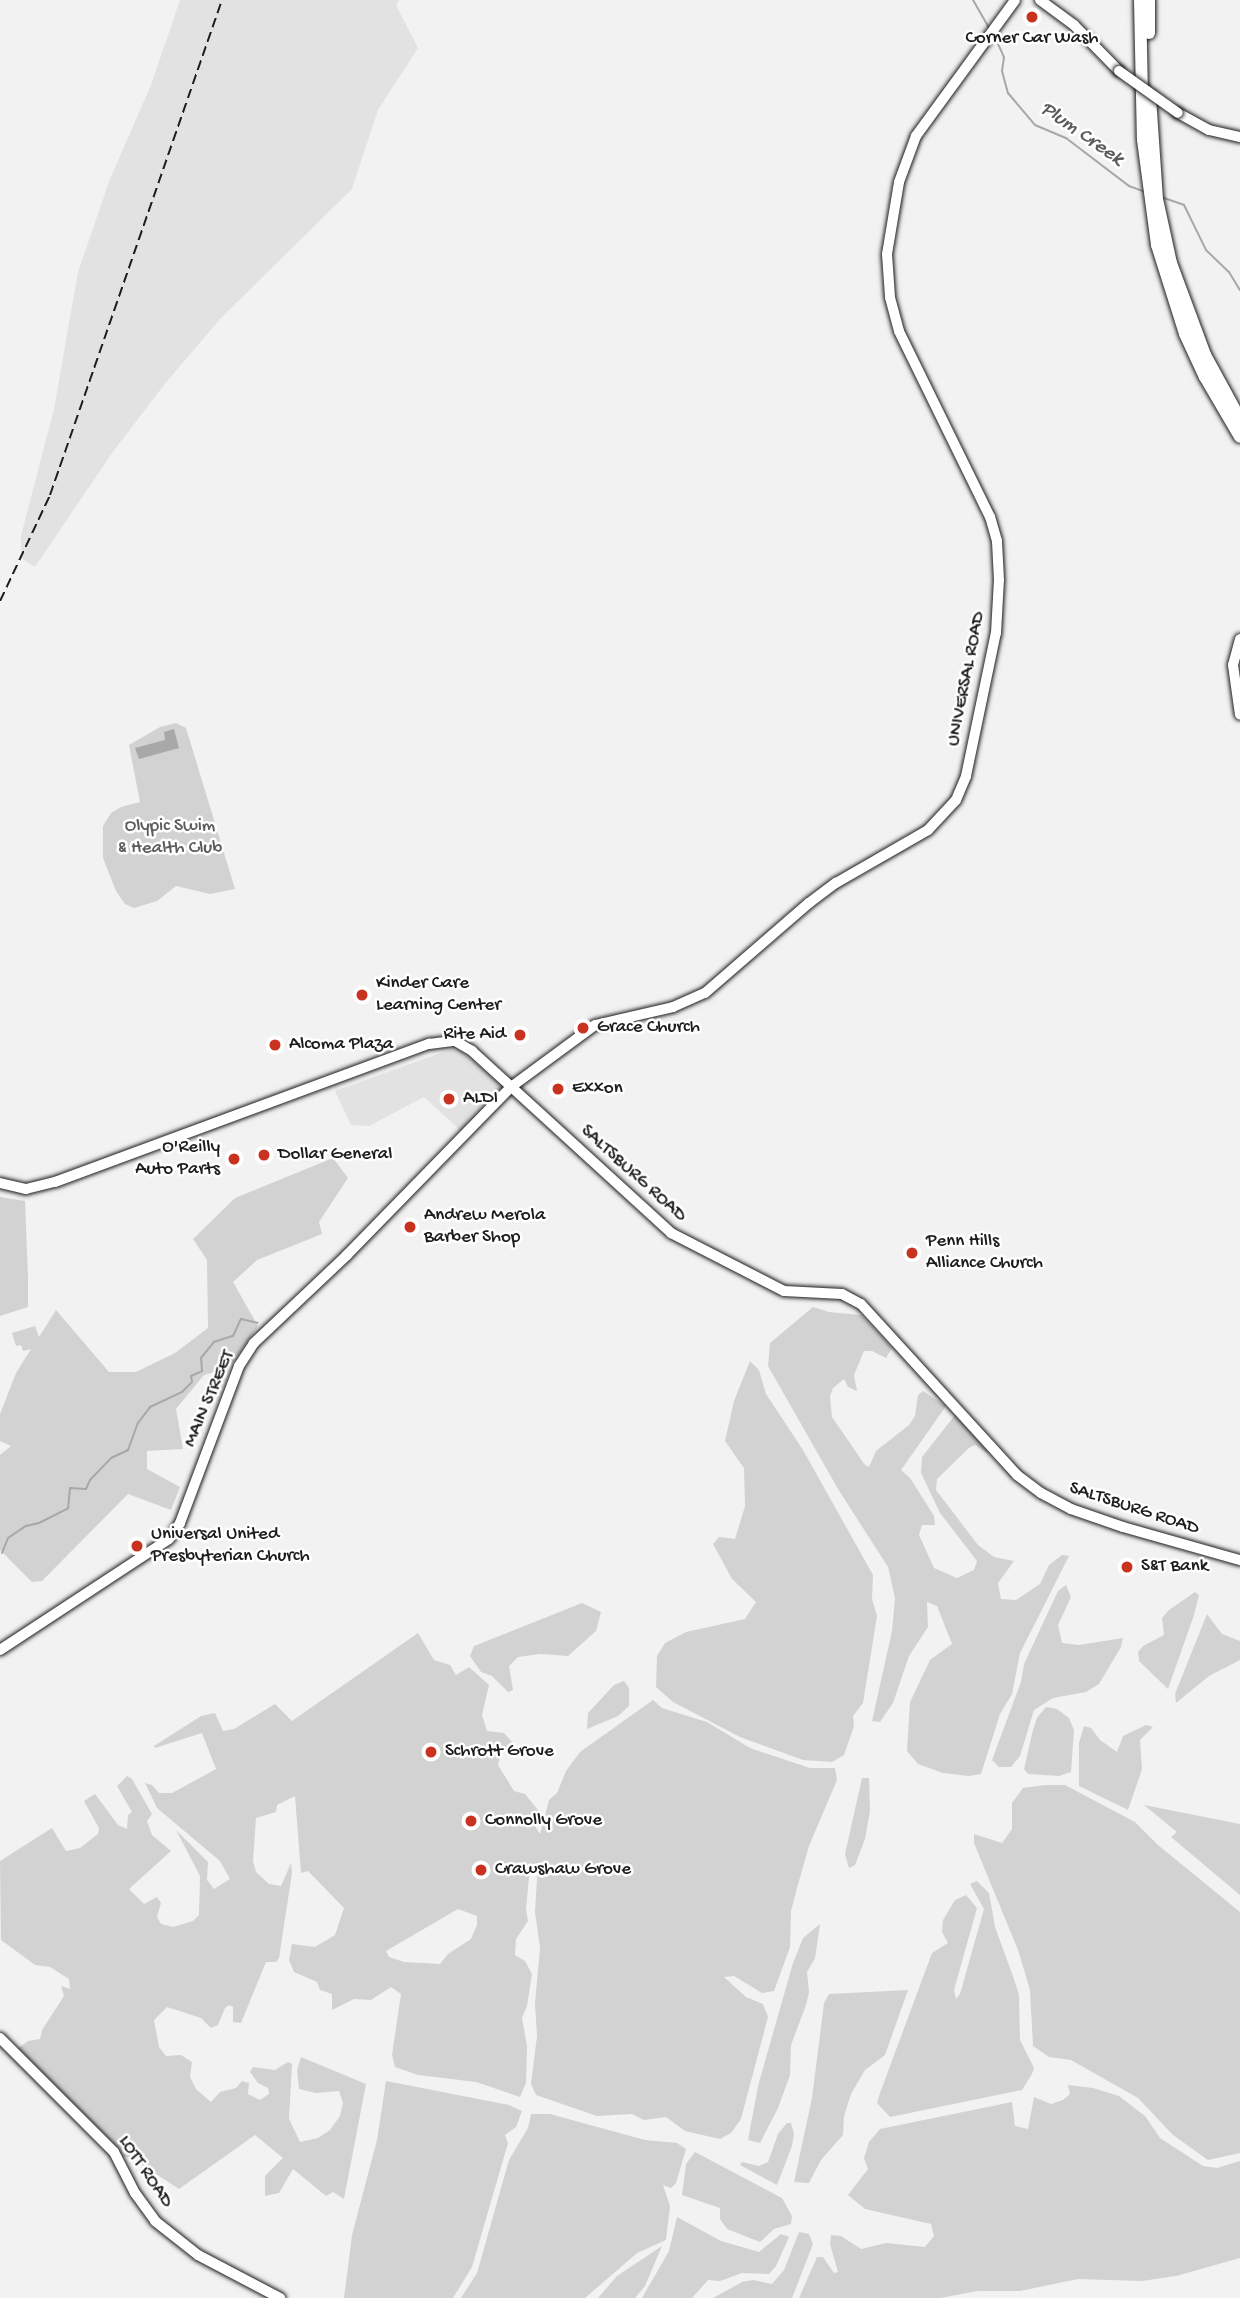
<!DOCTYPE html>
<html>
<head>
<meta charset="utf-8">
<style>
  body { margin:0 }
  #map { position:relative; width:1240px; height:2298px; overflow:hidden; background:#f2f2f2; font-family:"Gochi Hand",sans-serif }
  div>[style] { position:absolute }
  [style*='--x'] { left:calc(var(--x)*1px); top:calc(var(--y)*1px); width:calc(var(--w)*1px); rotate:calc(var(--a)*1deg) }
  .built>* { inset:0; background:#e2e2e2 }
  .green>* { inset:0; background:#d2d2d2 }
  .water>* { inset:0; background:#a8a8a8 }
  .stream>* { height:2px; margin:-1px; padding:0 1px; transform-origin:1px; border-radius:1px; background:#a8a8a8 }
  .roads { filter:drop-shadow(0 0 2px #1c1c1c) drop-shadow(0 0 2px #1c1c1c) }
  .secondary>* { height:10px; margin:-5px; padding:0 5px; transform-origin:5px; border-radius:5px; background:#fff }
  .highway>* { height:12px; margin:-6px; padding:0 6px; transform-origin:6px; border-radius:6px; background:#fff }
  .rail>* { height:2px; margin-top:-1px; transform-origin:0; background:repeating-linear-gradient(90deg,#1c1c1c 0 10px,transparent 0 15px) }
  .bridges { filter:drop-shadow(0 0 2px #1c1c1c) drop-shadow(0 0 2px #1c1c1c) }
  .secondary-bridge>* { height:10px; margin:-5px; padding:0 5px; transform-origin:5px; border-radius:5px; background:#fff }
  .dots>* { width:19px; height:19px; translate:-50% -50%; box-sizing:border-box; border:4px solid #fff; border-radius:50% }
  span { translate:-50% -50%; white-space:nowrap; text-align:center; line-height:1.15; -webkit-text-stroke:5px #fff; paint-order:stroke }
  .poi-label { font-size:19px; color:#1c1c1c }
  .left { translate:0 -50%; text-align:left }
  .right { translate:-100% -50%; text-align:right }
  .street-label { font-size:19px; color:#1c1c1c }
  .park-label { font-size:19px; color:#5c5c5c }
  .water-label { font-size:21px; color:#5b5b5b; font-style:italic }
</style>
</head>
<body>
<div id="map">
  <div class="built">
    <i style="clip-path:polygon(180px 0,399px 0,396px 5px,418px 48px,378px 110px,352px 189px,220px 319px,164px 385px,112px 453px,35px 567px,21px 558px,21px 536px,54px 409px,78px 272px,110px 179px,151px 85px)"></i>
    <i style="clip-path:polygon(452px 1049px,462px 1052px,503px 1085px,461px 1131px,424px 1097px,369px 1126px,351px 1125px,335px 1091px)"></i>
  </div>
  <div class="green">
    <i style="clip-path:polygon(176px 723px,186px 728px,235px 889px,210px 894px,176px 886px,157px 901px,134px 908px,125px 904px,116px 891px,103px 858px,103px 826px,111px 813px,121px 807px,140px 802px,129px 745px,160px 727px)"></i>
    <i style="clip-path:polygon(333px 1158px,348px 1178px,319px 1222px,322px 1234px,257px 1260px,233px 1282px,258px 1326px,229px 1368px,204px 1375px,176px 1409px,183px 1449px,147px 1451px,147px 1469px,180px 1487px,171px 1510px,128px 1494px,42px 1581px,32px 1582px,0 1550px,0 1455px,11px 1446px,0 1441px,0 1414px,16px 1373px,31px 1349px,23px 1351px,21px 1345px,16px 1346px,12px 1333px,35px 1326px,39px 1337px,56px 1310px,109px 1372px,136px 1372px,175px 1353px,208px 1328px,207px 1260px,193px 1239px,235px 1198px)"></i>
    <i style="clip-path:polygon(0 1197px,25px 1201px,28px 1278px,28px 1307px,0 1316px)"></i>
    <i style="clip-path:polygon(813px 1307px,829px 1312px,861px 1315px,892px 1348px,886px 1358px,872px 1351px,864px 1351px,854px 1375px,857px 1391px,848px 1387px,844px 1379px,833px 1388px,830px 1396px,832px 1417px,865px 1465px,869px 1467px,876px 1451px,909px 1425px,915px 1416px,918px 1395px,923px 1391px,946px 1406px,901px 1470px,910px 1478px,934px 1516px,935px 1525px,922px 1525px,919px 1535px,934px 1568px,957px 1578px,974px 1570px,977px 1561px,940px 1513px,921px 1473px,922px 1457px,955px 1415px,989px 1451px,987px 1453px,975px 1445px,969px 1448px,937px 1479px,936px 1490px,978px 1545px,994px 1557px,1014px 1561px,998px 1583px,1001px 1599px,1016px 1600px,1040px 1584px,1049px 1565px,1062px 1555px,1069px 1556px,1020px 1653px,1012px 1694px,1000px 1714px,981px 1774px,969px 1776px,943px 1773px,918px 1764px,907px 1751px,910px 1702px,930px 1660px,952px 1644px,937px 1606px,927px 1602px,928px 1627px,909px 1656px,893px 1703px,880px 1722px,872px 1721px,892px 1631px,895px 1598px,888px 1567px,838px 1489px,768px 1366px,770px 1343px)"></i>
    <i style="clip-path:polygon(750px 1361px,759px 1370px,766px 1394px,803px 1450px,873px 1575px,872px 1599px,877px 1616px,863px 1703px,853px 1716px,854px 1726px,844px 1755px,832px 1762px,803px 1760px,740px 1737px,673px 1702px,656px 1687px,657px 1656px,665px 1643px,686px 1632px,745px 1619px,756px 1602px,732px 1579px,713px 1544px,719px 1537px,735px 1539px,745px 1506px,744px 1468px,725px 1441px,734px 1401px)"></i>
    <i style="clip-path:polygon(1066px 1585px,1071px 1597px,1058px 1625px,1062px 1643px,1079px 1645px,1123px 1638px,1121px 1647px,1099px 1684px,1086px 1692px,1053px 1698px,1034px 1710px,1020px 1756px,1011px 1767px,999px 1767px,992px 1760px,1021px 1682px,1024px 1664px,1058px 1591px)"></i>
    <i style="clip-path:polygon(1195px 1592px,1199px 1595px,1194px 1615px,1168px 1689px,1139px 1661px,1138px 1652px,1143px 1646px,1164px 1635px,1162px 1618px,1169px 1610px)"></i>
    <i style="clip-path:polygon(582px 1603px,601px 1612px,596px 1631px,568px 1656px,540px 1654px,518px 1657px,509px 1666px,513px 1690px,508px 1692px,492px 1676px,481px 1672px,470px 1656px,474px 1646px)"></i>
    <i style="clip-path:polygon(1207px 1614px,1222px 1634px,1240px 1641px,1240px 1660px,1209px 1676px,1176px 1703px,1175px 1694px)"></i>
    <i style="clip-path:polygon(evenodd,418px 1633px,434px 1660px,450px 1665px,456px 1675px,469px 1667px,489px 1685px,482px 1715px,487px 1731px,504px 1733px,513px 1743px,501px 1754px,498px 1765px,514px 1791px,525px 1794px,538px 1810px,536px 1828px,540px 1834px,549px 1800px,557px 1793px,566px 1771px,580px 1752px,653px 1700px,662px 1708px,707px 1722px,750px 1748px,810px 1768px,835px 1768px,837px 1780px,809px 1846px,797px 1888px,791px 1911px,790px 1947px,774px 1991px,762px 1993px,734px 1976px,724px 1977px,746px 1997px,763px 2004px,768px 2017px,741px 2119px,731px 2133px,720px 2139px,685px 2131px,666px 2117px,644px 2120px,632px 2114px,597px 2116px,536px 2095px,531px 2084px,537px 2036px,535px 2003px,540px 1948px,535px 1912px,538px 1863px,530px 1867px,526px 1909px,528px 1921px,516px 1939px,515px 1955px,525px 1961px,532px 1974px,527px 2006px,522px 2018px,527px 2046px,526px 2083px,520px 2097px,476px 2082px,418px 2075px,395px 2067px,392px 2055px,401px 1994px,391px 1987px,371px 2000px,354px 1999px,332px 2010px,332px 1994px,320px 1990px,317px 1982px,294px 1972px,289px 1960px,292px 1944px,315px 1947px,335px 1935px,344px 1908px,308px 1871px,301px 1873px,295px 1796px,277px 1805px,276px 1812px,256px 1818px,253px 1861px,256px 1872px,269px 1884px,281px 1886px,291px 1863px,292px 1873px,279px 1958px,276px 1962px,266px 1962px,241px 2023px,233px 2022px,233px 2007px,229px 2005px,225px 2008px,218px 2025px,211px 2028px,201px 2018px,167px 2007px,154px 2020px,159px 2047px,166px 2056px,181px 2055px,192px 2062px,190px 2077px,196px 2089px,211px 2102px,220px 2092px,236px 2088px,242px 2081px,249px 2083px,248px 2094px,260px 2100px,269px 2094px,268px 2088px,258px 2083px,250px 2072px,253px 2067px,275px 2070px,288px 2062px,292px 2064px,289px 2119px,300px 2142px,318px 2138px,330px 2130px,340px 2116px,343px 2103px,339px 2091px,316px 2093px,299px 2089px,297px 2070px,301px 2057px,366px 2084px,344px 2199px,333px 2192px,326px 2196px,293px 2169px,279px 2193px,265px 2196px,265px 2176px,283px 2158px,255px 2135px,179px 2189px,130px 2157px,123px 2157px,102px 2132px,17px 2049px,28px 2041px,40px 2039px,42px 2030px,64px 1996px,61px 1986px,70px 1989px,69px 1979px,50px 1967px,35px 1965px,1px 1940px,0 1861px,52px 1828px,66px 1851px,80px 1848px,98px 1834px,99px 1828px,84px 1801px,95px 1794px,118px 1825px,127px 1829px,128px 1815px,132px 1812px,117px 1786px,127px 1776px,132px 1779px,152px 1814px,147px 1821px,152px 1835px,171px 1851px,129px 1889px,144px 1904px,157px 1897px,161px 1903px,157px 1917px,161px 1924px,173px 1927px,193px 1921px,199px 1915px,200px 1876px,176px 1830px,208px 1862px,207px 1880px,214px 1889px,230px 1879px,220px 1861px,157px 1808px,145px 1783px,152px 1785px,159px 1793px,172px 1793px,216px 1769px,202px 1733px,155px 1748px,154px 1746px,201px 1716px,215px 1713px,223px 1731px,234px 1729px,275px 1704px,292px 1721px,418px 1633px,458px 1909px,477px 1916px,477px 1925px,471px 1939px,448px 1954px,440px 1964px,404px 1962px,389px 1957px,386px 1951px,458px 1909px)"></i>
    <i style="clip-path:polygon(624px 1681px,629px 1688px,629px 1706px,618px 1716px,587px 1729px,588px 1713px,614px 1685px)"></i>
    <i style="clip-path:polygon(1046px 1707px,1057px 1709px,1069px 1718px,1074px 1730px,1071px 1772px,1059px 1776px,1028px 1774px,1024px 1769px,1033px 1730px,1037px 1718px)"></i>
    <i style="clip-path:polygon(1146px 1725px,1153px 1727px,1140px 1740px,1142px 1769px,1128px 1810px,1079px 1786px,1079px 1743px,1084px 1726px,1091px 1728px,1100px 1740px,1117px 1752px,1123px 1736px)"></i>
    <i style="clip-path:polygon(862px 1778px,869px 1778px,870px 1811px,865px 1839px,855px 1865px,849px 1868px,845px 1854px)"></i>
    <i style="clip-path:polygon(1045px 1785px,1065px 1785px,1135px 1822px,1158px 1845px,1240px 1912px,1240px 2153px,1208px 2160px,1173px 2135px,1138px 2098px,1071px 2060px,1049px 2057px,1033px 2046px,1030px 1990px,1018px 1950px,974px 1843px,974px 1834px,1002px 1843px,1012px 1829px,1012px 1803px,1023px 1788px)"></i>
    <i style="clip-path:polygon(1144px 1805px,1240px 1824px,1240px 1895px,1171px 1837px,1177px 1832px)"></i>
    <i style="clip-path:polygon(977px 1881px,989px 1893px,995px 1927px,1014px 1979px,1019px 1995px,1020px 2040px,1034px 2068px,1032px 2074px,1022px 2090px,890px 2117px,877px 2103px,880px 2093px,932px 1953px,948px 1943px,942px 1932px,943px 1920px,955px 1900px,966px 1895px,977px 1908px,954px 1990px,956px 1999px,960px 1994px,984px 1909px,970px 1884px)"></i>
    <i style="clip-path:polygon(820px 1924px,815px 1958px,807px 1972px,809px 1992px,806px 2005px,791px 2045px,790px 2075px,778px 2108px,760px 2143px,748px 2140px,758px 2086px,793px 1963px,803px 1938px)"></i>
    <i style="clip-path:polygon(908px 1990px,885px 2055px,865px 2070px,851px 2094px,844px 2116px,843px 2135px,821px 2160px,809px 2183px,794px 2182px,812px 2098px,824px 2003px,829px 1994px)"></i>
    <i style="clip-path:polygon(386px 2081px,509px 2105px,522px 2111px,516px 2127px,505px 2135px,508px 2143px,472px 2267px,453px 2298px,344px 2298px,352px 2235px,377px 2140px)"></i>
    <i style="clip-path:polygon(1068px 2085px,1093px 2088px,1119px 2096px,1145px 2116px,1160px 2138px,1203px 2166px,1217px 2168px,1240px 2161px,1240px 2258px,1176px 2276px,1142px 2281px,1078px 2279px,1020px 2291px,978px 2291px,940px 2298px,799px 2298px,817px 2257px,823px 2257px,834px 2273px,838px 2272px,830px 2244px,831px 2235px,841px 2236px,861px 2249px,886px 2243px,925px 2247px,934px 2236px,931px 2224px,865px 2209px,848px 2195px,868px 2169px,864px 2158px,869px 2142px,880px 2129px,1012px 2102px,1015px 2126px,1028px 2129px,1034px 2097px,1051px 2104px,1063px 2100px,1070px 2094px)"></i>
    <i style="clip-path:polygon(531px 2114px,550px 2114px,645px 2140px,677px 2143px,686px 2149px,676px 2183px,671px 2188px,663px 2185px,670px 2206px,666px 2240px,637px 2253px,585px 2298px,461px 2298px,477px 2273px,509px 2160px,528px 2128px)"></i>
    <i style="clip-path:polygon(787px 2123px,791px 2123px,794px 2134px,792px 2146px,777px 2185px,740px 2165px,742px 2162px,759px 2166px,768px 2162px,778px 2134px)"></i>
    <i style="clip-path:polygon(695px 2152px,782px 2198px,792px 2216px,791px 2224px,774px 2229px,760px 2242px,727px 2229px,720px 2219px,720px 2208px,682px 2195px,686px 2164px)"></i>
    <i style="clip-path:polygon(677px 2217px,721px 2241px,759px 2252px,781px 2234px,789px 2237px,776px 2266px,769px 2274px,742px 2273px,720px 2281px,708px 2280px,692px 2298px,642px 2298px,669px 2251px)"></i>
    <i style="clip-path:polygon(799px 2232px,809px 2234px,813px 2244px,792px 2298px,713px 2298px,742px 2282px,753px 2280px,772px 2284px,784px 2270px)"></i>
    <i style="clip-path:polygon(662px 2246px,645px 2286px,635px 2298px,598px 2298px,617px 2276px)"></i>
  </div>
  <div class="water">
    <i style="clip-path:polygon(174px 729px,179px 748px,139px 759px,135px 748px,165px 740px,164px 732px)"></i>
  </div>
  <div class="stream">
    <i style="--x:973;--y:0;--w:34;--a:60"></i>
    <i style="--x:995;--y:37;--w:22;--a:66"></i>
    <i style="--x:1004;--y:57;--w:14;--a:98"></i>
    <i style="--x:1002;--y:71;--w:23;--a:75"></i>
    <i style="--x:1008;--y:93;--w:42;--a:49.8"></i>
    <i style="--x:1035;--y:125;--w:34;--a:23"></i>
    <i style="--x:1066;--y:138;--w:79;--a:37.3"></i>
    <i style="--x:1129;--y:186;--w:15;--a:20"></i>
    <i style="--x:1161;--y:197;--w:24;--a:19"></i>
    <i style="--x:1184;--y:205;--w:50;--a:63.9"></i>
    <i style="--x:1206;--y:250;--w:32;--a:44"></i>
    <i style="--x:1229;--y:272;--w:21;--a:59"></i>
    <i style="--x:2;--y:1553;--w:16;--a:-68"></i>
    <i style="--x:8;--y:1538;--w:22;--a:-34"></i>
    <i style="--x:26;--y:1526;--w:13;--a:-13"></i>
    <i style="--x:39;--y:1523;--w:33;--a:-27"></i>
    <i style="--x:68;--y:1508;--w:20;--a:-84"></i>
    <i style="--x:70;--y:1488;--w:16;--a:4"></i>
    <i style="--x:86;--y:1489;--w:10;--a:-66"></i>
    <i style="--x:90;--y:1480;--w:30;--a:-46"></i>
    <i style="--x:111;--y:1458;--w:19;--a:-25"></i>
    <i style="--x:128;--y:1450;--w:29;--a:-70"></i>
    <i style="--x:138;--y:1423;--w:20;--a:-53"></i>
    <i style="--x:150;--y:1407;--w:35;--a:-25"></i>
    <i style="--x:182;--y:1392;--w:14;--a:-45"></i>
    <i style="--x:192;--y:1382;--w:6;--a:-99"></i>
    <i style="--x:191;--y:1376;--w:12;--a:-24"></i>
    <i style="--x:202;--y:1371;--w:13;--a:-94"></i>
    <i style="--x:201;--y:1358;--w:21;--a:-51"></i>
    <i style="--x:214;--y:1342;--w:20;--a:-18"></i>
    <i style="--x:233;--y:1336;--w:19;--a:-65"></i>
    <i style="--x:241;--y:1319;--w:17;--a:13"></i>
  </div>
  <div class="roads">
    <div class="secondary">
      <i style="--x:1040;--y:0;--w:42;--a:36.3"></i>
      <i style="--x:1074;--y:25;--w:64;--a:45.6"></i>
      <i style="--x:1178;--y:113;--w:35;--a:29"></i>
      <i style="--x:1209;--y:130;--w:32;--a:13"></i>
      <i style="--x:1240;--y:639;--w:27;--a:105"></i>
      <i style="--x:1233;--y:665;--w:50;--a:82"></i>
      <i style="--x:0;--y:1183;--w:27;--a:13"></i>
      <i style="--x:26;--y:1189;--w:30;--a:-14"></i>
      <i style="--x:55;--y:1182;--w:399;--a:-20.3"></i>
      <i style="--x:429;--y:1044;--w:26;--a:-7"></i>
      <i style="--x:455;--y:1041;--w:20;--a:30"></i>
      <i style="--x:472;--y:1051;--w:270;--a:42.4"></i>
      <i style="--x:671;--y:1233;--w:127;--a:27.2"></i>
      <i style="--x:784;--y:1291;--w:58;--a:3"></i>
      <i style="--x:842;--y:1294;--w:21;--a:28"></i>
      <i style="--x:861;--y:1304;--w:231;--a:47.6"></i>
      <i style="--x:1017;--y:1475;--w:30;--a:37"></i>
      <i style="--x:1041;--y:1493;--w:34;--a:28"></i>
      <i style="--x:1071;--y:1509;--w:55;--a:19.1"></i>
      <i style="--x:1123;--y:1527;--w:122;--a:15.8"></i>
      <i style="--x:0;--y:1650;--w:202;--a:-33.3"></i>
      <i style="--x:169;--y:1539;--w:19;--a:-55"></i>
      <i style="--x:180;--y:1523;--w:168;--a:-69.4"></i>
      <i style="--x:239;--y:1366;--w:27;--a:-57"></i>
      <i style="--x:254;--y:1343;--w:128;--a:-43.4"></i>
      <i style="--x:347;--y:1255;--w:235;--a:-45.7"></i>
      <i style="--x:511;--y:1087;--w:104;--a:-36.4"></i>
      <i style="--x:595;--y:1025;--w:80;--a:-13"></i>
      <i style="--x:673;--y:1007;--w:35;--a:-24"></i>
      <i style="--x:705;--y:993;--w:138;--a:-40.9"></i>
      <i style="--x:809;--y:903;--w:34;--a:-37"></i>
      <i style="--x:836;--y:883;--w:106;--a:-29.9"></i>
      <i style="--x:928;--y:830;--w:41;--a:-47"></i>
      <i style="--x:956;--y:800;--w:26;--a:-67"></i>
      <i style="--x:966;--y:776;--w:146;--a:-78.2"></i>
      <i style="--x:996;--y:633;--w:53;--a:-86.8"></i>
      <i style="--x:999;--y:580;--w:39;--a:-93"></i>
      <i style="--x:997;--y:541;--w:25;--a:-106"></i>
      <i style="--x:990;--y:517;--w:207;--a:-116.1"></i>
      <i style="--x:899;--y:331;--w:35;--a:-105"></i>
      <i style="--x:890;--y:297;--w:43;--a:-94"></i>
      <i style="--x:887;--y:254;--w:73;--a:-80.5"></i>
      <i style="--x:899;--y:182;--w:49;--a:-69.7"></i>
      <i style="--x:916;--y:136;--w:168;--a:-53.9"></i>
      <i style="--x:0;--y:2038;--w:161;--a:45"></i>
      <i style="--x:114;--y:2152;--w:46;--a:62.9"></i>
      <i style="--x:135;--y:2193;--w:34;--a:54"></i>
      <i style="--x:155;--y:2221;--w:55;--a:38.3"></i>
      <i style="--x:198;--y:2255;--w:93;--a:27.7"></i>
    </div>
    <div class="highway">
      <i style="--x:1140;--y:0;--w:140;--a:88.8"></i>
      <i style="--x:1143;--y:140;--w:106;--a:82.4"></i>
      <i style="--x:1157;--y:245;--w:93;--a:72.5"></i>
      <i style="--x:1185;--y:334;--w:47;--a:65.1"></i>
      <i style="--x:1205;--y:377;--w:69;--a:59.7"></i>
      <i style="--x:1149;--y:0;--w:33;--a:90"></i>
      <i style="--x:1150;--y:97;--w:102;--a:86.1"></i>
      <i style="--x:1157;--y:199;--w:66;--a:77.7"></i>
      <i style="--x:1171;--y:263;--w:98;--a:69.7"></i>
      <i style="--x:1205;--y:355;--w:73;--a:61.3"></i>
    </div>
  </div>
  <div class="rail">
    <i style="--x:0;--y:601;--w:117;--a:-64.7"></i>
    <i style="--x:50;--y:495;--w:524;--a:-70.84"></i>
  </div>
  <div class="bridges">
    <div class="secondary-bridge">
      <i style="--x:1119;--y:71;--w:72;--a:35.4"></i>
    </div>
  </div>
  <div class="dots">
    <i style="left:1032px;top:17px;background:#c8321e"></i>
    <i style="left:362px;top:995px;background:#c8321e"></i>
    <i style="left:583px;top:1028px;background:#c8321e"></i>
    <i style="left:520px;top:1035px;background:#c8321e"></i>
    <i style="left:275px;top:1045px;background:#c8321e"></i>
    <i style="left:558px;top:1089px;background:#c8321e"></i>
    <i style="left:449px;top:1099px;background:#c8321e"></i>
    <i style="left:264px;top:1155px;background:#c8321e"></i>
    <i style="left:234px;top:1159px;background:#c8321e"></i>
    <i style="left:410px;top:1227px;background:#c8321e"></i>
    <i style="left:912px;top:1253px;background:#c8321e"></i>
    <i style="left:137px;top:1546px;background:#c8321e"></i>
    <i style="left:1127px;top:1567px;background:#c8321e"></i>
    <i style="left:431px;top:1752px;background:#c8321e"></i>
    <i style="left:471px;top:1821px;background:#c8321e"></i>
    <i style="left:481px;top:1870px;background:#c8321e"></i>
  </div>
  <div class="poi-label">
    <span style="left:1032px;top:39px">Corner Car Wash</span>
    <span class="left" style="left:376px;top:995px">Kinder Care<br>Learning Center</span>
    <span class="left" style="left:597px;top:1028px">Grace Church</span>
    <span class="right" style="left:506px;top:1035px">Rite Aid</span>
    <span class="left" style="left:289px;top:1045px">Alcoma Plaza</span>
    <span class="left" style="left:572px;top:1089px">Exxon</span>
    <span class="left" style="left:463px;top:1099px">ALDI</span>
    <span class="right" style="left:220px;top:1159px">O'Reilly<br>Auto Parts</span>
    <span class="left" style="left:278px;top:1155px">Dollar General</span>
    <span class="left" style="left:424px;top:1227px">Andrew Merola<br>Barber Shop</span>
    <span class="left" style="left:926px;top:1253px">Penn Hills<br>Alliance Church</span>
    <span class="left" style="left:151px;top:1546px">Universal United<br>Presbyterian Church</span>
    <span class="left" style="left:1141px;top:1567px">S&amp;T Bank</span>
    <span class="left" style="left:445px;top:1752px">Schrott Grove</span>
    <span class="left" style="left:485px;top:1821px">Connolly Grove</span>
    <span class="left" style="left:495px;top:1870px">Crawshaw Grove</span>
  </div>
  <div class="street-label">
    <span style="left:967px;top:679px;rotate:-79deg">UNIVERSAL ROAD</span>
    <span style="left:633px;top:1174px;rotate:42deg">SALTSBURG ROAD</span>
    <span style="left:210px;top:1399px;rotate:-67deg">MAIN STREET</span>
    <span style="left:1134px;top:1509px;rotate:18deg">SALTSBURG ROAD</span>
    <span style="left:145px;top:2172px;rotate:56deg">LOTT ROAD</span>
  </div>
  <div class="park-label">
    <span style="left:170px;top:838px">Olypic Swim<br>&amp; Health Club</span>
  </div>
  <div class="water-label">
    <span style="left:1081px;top:135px;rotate:35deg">Plum Creek</span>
  </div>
</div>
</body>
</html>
